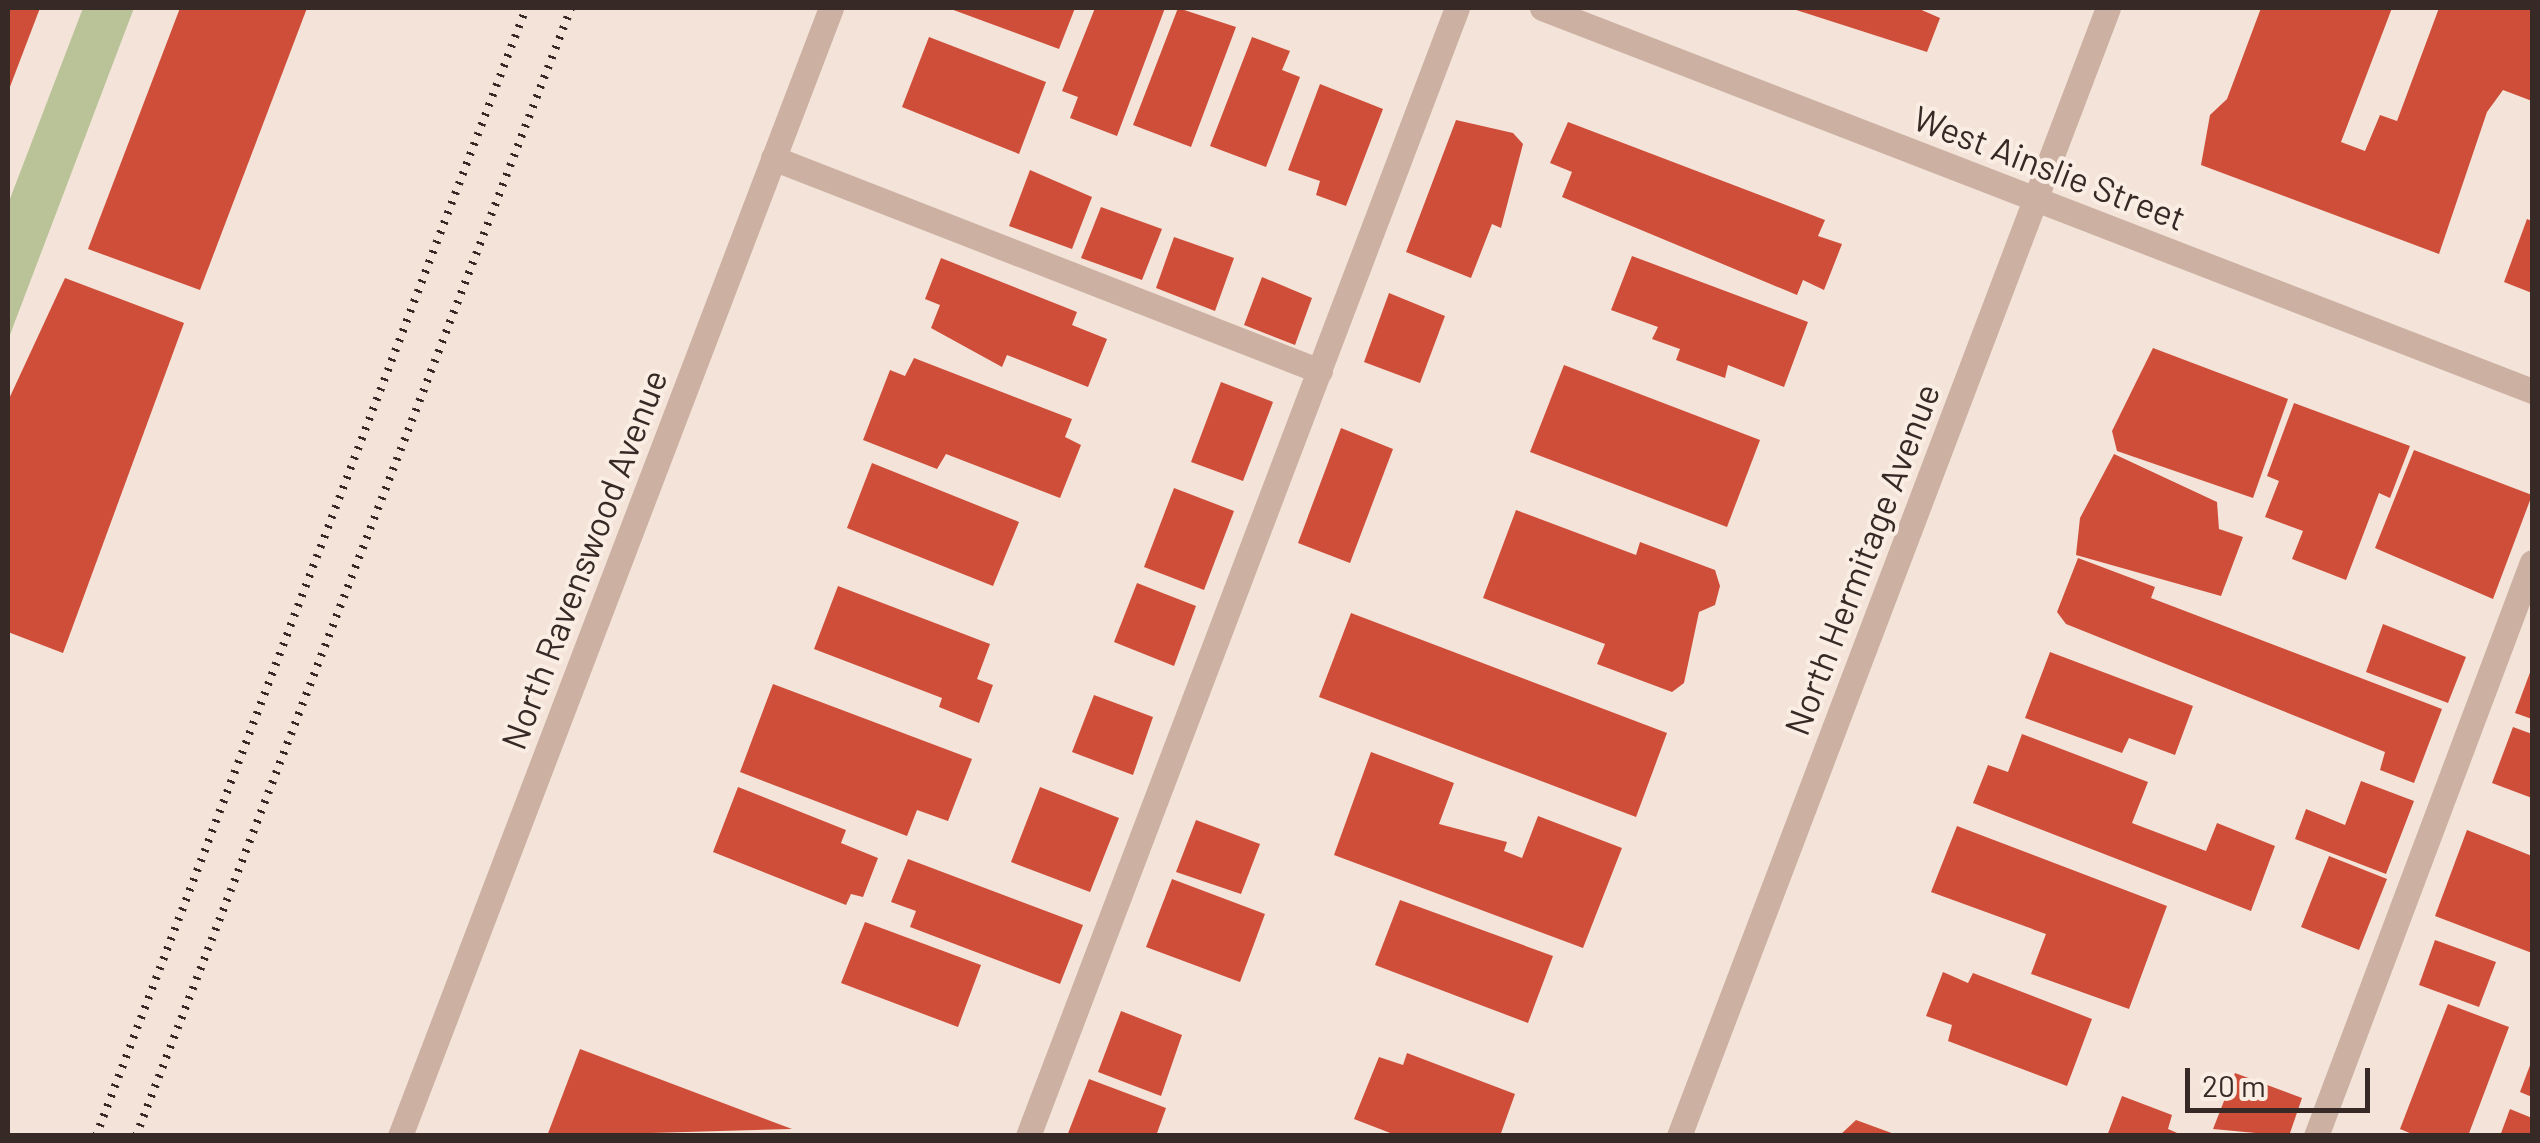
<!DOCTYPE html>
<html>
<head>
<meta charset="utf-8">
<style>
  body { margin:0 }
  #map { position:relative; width:2540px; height:1143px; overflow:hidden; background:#f3e3d8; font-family:Barlow,sans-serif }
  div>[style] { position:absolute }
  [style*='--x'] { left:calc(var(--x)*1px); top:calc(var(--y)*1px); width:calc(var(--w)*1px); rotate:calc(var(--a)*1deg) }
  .green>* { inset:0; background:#b9c397 }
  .building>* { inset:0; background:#cf4e39 }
  .service>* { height:25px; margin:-12.5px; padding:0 12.5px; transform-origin:12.5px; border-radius:12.5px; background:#ccb1a3 }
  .minor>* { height:25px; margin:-12.5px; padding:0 12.5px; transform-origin:12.5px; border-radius:12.5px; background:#ccb1a3 }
  .tertiary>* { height:25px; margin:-12.5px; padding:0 12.5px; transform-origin:12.5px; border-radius:12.5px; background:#ccb1a3 }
  .rail>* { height:8px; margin-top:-4px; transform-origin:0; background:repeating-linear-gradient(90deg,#362926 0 2.5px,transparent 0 10.5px) }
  span { translate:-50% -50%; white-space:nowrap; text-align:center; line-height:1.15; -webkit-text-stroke:8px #faeee4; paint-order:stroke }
  .street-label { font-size:35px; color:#362926 }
  .frame { position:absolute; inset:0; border:10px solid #362926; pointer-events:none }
  .scale { position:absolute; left:2185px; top:1068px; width:185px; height:45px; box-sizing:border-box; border:5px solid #362926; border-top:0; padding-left:12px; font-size:30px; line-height:35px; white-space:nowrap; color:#362926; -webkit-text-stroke:8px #faeee4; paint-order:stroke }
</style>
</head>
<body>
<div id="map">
  <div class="green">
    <i style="clip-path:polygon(83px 8px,134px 8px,8px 340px,8px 204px)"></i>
  </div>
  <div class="building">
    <i style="clip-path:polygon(8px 8px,40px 8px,8px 92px)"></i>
    <i style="clip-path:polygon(180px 8px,307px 8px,200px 290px,88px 249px)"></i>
    <i style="clip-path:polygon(948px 8px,1075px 8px,1059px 49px)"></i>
    <i style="clip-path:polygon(1095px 8px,1165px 8px,1117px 136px,1070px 118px,1078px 97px,1062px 91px)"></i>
    <i style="clip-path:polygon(1178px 8px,1236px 27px,1191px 147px,1133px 125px)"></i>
    <i style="clip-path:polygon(1790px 8px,1917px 8px,1940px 18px,1927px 52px)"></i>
    <i style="clip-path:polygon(2261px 8px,2392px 8px,2341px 142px,2365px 151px,2380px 115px,2397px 121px,2439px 8px,2532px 8px,2532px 101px,2503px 90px,2487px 112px,2439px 254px,2201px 165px,2210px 115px,2227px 99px)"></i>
    <i style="clip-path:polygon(929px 37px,1046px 82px,1019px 154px,902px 107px)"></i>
    <i style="clip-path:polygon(1252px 37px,1290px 51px,1282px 70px,1300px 77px,1266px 167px,1210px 146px)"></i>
    <i style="clip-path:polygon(1320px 84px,1383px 109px,1346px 206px,1316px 195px,1320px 181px,1288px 170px)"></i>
    <i style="clip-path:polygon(1456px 120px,1513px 133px,1523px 144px,1501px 228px,1492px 224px,1471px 278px,1406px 252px)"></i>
    <i style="clip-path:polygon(1568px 122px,1825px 220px,1818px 236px,1842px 244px,1824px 290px,1803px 280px,1797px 295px,1562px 197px,1572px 172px,1550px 163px)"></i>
    <i style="clip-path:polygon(1030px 170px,1092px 197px,1072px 249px,1009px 226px)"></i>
    <i style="clip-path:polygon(1101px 207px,1162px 229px,1142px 280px,1081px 258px)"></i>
    <i style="clip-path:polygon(2527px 219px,2532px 221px,2532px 293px,2504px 282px)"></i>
    <i style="clip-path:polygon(1174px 237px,1234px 258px,1215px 311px,1156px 288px)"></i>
    <i style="clip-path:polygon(1632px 256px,1808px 322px,1784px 387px,1728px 365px,1725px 378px,1676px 360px,1680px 349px,1652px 339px,1658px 327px,1611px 310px)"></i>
    <i style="clip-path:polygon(941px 258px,1077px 312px,1072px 325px,1107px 339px,1088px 387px,1007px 355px,1002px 367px,931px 328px,940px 305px,925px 299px)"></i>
    <i style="clip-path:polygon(1262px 277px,1312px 298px,1295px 345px,1244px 325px)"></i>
    <i style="clip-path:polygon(65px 278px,184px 323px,63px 653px,8px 632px,8px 401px)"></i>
    <i style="clip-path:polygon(1389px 293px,1445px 316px,1420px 383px,1364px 362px)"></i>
    <i style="clip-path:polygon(2153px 348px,2288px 399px,2253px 498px,2117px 451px,2112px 431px)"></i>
    <i style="clip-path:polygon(914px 358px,1072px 419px,1065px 437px,1081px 445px,1060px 498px,946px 454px,937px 469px,863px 440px,890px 370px,905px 376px)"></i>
    <i style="clip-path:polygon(1564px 365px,1760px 440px,1727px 527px,1530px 452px)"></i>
    <i style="clip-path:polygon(1221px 382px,1273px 402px,1243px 481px,1191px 462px)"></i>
    <i style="clip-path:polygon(2294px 403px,2410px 446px,2390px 498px,2379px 493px,2346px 580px,2292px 559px,2303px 531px,2265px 517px,2279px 481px,2267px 476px)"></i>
    <i style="clip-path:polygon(1341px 428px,1393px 449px,1350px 563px,1298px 543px)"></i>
    <i style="clip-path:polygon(2414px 450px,2532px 495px,2493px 599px,2375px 548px)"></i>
    <i style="clip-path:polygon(2114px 454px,2217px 502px,2219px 529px,2243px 537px,2221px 596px,2076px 555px,2080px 518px)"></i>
    <i style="clip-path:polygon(872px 463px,1019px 522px,993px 586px,847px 528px)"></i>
    <i style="clip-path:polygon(1174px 488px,1234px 511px,1204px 590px,1144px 567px)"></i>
    <i style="clip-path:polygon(1516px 510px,1636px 555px,1640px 542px,1715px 570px,1720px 586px,1715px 605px,1699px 612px,1684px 683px,1672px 692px,1597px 664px,1605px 644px,1483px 598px)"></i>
    <i style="clip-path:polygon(2078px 558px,2155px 587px,2151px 598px,2442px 709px,2414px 783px,2380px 770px,2385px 752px,2066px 624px,2057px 612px)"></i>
    <i style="clip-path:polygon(1137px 583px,1196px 606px,1174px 666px,1114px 642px)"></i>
    <i style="clip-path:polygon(838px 586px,990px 644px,977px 679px,993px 685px,979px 723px,939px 707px,942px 698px,814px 649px)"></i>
    <i style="clip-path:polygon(1351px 613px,1667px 733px,1636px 817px,1319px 697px)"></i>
    <i style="clip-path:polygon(2383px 624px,2466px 657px,2448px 703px,2366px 672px)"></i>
    <i style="clip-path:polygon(2050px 652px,2193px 706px,2175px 755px,2129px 738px,2122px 753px,2025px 718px)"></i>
    <i style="clip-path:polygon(2532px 667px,2532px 719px,2515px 713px)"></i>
    <i style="clip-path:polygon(773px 684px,972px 759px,948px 821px,917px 810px,907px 836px,740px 772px)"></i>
    <i style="clip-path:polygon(1094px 695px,1153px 717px,1133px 775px,1072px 752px)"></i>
    <i style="clip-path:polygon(2513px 727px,2532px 734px,2532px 798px,2492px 783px)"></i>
    <i style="clip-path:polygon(2022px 734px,2148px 782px,2132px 823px,2206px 851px,2217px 823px,2275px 846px,2251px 911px,1973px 803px,1988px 765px,2008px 772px)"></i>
    <i style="clip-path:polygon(1371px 752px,1454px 783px,1439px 824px,1507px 842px,1504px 851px,1522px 858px,1538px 816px,1622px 848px,1583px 948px,1334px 855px)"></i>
    <i style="clip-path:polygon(2361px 781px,2414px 801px,2386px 874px,2295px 839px,2306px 809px,2345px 825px)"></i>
    <i style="clip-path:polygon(738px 787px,846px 830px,841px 843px,878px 858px,863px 897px,851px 894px,846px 905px,713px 852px)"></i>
    <i style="clip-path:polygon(1040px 787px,1119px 818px,1090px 892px,1011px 862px)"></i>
    <i style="clip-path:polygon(1196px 820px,1260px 844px,1241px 894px,1176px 872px)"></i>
    <i style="clip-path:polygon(1957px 826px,2167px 906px,2129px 1009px,2031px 974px,2046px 934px,1931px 892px)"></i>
    <i style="clip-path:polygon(2467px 830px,2532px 856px,2532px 953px,2435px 916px)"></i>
    <i style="clip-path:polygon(2329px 856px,2387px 879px,2359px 950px,2301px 927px)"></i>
    <i style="clip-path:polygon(908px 859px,1083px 925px,1060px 984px,910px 927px,916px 911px,891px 902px)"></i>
    <i style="clip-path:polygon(1172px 879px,1265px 914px,1240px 982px,1146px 947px)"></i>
    <i style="clip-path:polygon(1400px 900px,1553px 956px,1528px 1023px,1375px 965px)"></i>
    <i style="clip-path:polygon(865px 922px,981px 965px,958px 1027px,841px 983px)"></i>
    <i style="clip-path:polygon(2435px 940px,2496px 962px,2479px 1007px,2419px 985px)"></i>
    <i style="clip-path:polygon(1943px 972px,1968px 983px,1973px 973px,2092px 1019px,2067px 1086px,1948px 1041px,1952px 1025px,1926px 1016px)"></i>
    <i style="clip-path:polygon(2448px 1004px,2509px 1027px,2468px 1136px,2417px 1136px,2400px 1129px)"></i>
    <i style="clip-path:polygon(1121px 1011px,1182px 1035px,1161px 1096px,1098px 1072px)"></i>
    <i style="clip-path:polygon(580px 1049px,792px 1129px,547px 1136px)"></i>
    <i style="clip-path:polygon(1407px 1053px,1515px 1094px,1500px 1136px,1398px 1136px,1354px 1119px,1379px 1057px,1403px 1065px)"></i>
    <i style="clip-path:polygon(2532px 1060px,2532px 1097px,2520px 1092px)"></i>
    <i style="clip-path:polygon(2235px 1073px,2302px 1098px,2289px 1136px,2213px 1129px)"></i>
    <i style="clip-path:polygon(1089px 1079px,1166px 1108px,1156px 1136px,1067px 1136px)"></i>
    <i style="clip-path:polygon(2122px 1096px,2172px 1115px,2168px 1129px,2184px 1136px,2107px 1136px)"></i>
    <i style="clip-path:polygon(2510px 1109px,2532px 1118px,2532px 1136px,2500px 1136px)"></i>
    <i style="clip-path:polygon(1856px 1120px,1897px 1135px,1896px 1136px,1839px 1136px)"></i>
  </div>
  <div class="service">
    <i style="--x:773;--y:158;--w:587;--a:21.28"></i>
    <i style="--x:1028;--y:1136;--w:1207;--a:-69.18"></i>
    <i style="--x:2316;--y:1136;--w:613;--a:-69.38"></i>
  </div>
  <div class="minor">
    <i style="--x:1542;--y:8;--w:1062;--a:21.15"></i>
    <i style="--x:1679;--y:1136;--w:1207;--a:-69.18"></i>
  </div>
  <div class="tertiary">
    <i style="--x:400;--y:1136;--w:1208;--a:-69.09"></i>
  </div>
  <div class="rail">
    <i style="--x:96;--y:1136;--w:1207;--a:-69.13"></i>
    <i style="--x:136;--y:1136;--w:1209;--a:-68.91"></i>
  </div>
  <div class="street-label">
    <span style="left:2050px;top:167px;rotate:21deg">West Ainslie Street</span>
    <span style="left:583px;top:559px;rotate:-69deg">North Ravenswood Avenue</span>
    <span style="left:1861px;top:559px;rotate:-69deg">North Hermitage Avenue</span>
  </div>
  <div class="frame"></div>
  <div class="scale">20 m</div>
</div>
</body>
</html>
